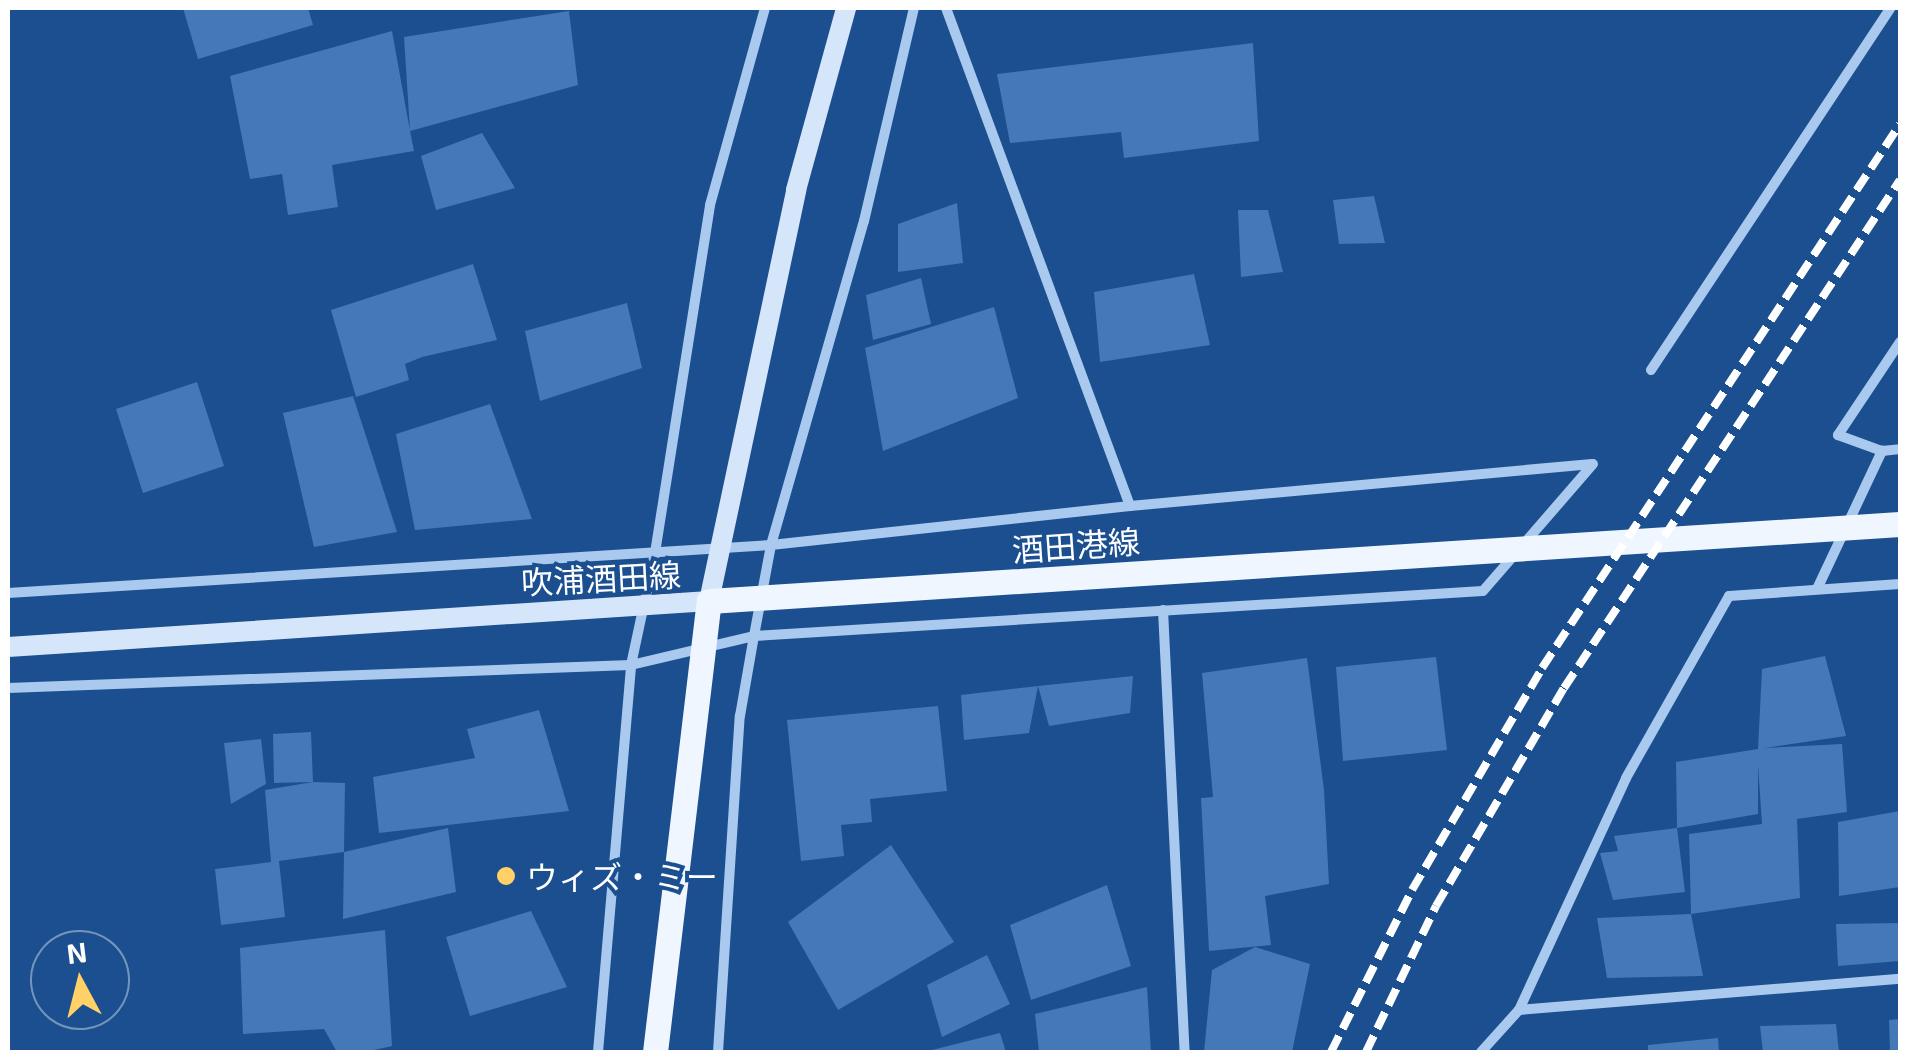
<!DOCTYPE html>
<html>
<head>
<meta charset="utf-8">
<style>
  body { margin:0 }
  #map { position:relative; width:1908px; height:1060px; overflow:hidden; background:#1b4f8f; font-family:"Exo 2","Noto Sans JP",sans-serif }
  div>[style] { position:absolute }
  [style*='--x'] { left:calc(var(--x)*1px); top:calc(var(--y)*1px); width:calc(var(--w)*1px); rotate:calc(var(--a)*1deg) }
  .building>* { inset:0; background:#4478b7 }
  .street>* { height:10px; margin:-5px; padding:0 5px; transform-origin:5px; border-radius:5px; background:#a9c9ee }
  .secondary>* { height:20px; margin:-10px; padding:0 10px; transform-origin:10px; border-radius:10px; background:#d6e6fa }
  .primary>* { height:25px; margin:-12.5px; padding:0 12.5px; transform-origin:12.5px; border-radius:12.5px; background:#f0f6ff }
  .rail>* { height:8px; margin-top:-4px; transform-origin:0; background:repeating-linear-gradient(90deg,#fff 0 18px,transparent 0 26px) }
  .dots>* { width:28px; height:28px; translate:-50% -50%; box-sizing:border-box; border:5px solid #1b4f8f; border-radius:50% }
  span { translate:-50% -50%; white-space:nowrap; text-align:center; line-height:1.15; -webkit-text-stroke:8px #1b4f8f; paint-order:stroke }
  .street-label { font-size:32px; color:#fff }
  .poi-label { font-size:32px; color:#fff }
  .left { translate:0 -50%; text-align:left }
  .frame { position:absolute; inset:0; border:10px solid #fff; pointer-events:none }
  .north { position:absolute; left:30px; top:930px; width:100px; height:100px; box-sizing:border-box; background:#1b4f8f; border:2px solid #7695bc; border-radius:50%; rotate:353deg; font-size:28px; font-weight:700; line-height:40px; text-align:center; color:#fff }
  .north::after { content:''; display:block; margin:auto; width:35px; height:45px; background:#ffd166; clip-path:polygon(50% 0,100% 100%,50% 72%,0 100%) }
</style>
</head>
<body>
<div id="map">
  <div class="building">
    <i style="clip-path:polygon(183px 8px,308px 8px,313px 25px,198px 59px)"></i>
    <i style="clip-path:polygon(569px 11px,578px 85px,410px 131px,414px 151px,332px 165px,338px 207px,288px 215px,282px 174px,250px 179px,230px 76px,392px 31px,410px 131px,404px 37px)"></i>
    <i style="clip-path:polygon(1253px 43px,1259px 141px,1124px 158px,1121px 132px,1010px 143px,997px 74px)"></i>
    <i style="clip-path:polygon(482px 133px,515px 188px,436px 210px,421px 156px)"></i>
    <i style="clip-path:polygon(1374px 196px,1385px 243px,1339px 244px,1333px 200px)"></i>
    <i style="clip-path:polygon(957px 203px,963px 263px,898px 272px,898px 224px)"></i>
    <i style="clip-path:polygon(1238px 210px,1268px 210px,1283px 272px,1241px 277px)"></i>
    <i style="clip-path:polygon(473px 264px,497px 340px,422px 357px,405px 364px,409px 380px,356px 397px,331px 310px)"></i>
    <i style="clip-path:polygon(1194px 274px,1210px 345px,1100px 362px,1094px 292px)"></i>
    <i style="clip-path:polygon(921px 278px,931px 324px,873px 340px,866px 295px)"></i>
    <i style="clip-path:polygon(627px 303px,642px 368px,540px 401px,525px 331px)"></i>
    <i style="clip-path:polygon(994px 307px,1018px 398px,883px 451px,865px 348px)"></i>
    <i style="clip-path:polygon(197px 382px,224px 466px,143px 493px,116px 409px)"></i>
    <i style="clip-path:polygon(353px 396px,397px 532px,314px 547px,283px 413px)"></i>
    <i style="clip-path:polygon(490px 404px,532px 519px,415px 530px,396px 434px)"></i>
    <i style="clip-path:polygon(1825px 656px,1846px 736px,1764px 748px,1842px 744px,1847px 812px,1797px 819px,1800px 898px,1691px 914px,1703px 976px,1607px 978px,1597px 918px,1691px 914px,1689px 834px,1762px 824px,1758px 765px,1758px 814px,1677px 828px,1676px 762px,1758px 749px,1762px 669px)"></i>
    <i style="clip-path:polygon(1436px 657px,1447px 750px,1343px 761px,1336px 667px)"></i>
    <i style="clip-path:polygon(1307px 658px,1324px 790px,1329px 884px,1265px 896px,1271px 945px,1209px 951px,1201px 798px,1213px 797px,1202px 673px)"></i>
    <i style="clip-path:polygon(1133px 676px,1130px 713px,1049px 726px,1038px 686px)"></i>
    <i style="clip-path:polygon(1038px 686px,1029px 733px,964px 740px,961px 695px)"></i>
    <i style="clip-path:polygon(938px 706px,947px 791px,870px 799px,872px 822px,841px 825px,844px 856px,801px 861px,787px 720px)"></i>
    <i style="clip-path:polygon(539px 710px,569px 811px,379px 833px,373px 777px,475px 758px,467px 729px)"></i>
    <i style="clip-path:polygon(311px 732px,313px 782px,345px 783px,344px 852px,279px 861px,285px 917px,221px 925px,215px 869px,271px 862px,265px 790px,313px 782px,274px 783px,273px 734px)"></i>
    <i style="clip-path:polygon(261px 739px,266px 784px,231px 804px,224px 743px)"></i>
    <i style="clip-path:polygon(1900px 811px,1900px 887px,1839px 896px,1838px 822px)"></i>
    <i style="clip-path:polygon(448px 828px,456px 892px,343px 919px,344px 852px)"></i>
    <i style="clip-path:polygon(1677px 828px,1685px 892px,1613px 900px,1600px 853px,1618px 851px,1614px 836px)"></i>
    <i style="clip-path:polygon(891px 845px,954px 942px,838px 1010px,788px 922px)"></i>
    <i style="clip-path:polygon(1107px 885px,1131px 966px,1031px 1000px,1010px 925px)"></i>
    <i style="clip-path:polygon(531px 911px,567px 987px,470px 1016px,446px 937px)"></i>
    <i style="clip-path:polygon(1900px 923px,1900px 961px,1838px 966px,1836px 924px)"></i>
    <i style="clip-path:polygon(385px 930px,392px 1046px,365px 1052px,337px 1052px,324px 1029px,243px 1034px,240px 948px)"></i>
    <i style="clip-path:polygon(1255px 947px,1310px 964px,1292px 1052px,1204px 1052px,1212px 970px)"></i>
    <i style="clip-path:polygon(987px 955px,1010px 1004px,942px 1037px,927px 985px)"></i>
    <i style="clip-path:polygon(1147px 987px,1151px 1052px,1039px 1052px,1035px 1014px)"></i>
    <i style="clip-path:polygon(1900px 1019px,1900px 1052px,1890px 1052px,1889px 1020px)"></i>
    <i style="clip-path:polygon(1836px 1024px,1839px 1052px,1763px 1052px,1760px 1026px)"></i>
    <i style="clip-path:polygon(1000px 1033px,1006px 1052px,928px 1052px,928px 1051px)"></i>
    <i style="clip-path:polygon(1718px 1038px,1719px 1052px,1648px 1052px,1648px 1045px)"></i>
  </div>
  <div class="street">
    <i style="--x:946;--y:8;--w:531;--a:69.72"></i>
    <i style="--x:1900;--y:342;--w:112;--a:123.7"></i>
    <i style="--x:1838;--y:435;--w:47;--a:20"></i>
    <i style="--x:1882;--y:451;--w:18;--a:-6"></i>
    <i style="--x:1651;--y:370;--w:434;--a:-56.5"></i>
    <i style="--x:1817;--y:589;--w:153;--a:-64.8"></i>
    <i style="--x:8;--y:593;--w:765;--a:-3.6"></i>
    <i style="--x:771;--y:545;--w:361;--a:-6.2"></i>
    <i style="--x:1130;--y:506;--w:464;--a:-5.2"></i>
    <i style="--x:1163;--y:610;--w:443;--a:87.2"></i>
    <i style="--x:8;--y:688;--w:623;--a:-2.11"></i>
    <i style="--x:631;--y:665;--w:126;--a:-13.3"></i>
    <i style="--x:754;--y:636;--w:730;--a:-3.53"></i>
    <i style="--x:1483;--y:591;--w:168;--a:-49.1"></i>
    <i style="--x:1519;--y:1010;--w:382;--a:-4.7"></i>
    <i style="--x:598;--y:1052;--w:388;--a:-85.1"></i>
    <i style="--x:631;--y:665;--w:115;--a:-77.9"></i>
    <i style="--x:655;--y:553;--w:352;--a:-81"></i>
    <i style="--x:710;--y:205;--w:205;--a:-74.4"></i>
    <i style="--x:718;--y:1052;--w:337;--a:-86.3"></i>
    <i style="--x:740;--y:716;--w:81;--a:-80.1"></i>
    <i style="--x:754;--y:636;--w:93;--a:-79.4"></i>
    <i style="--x:771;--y:545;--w:337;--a:-74"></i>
    <i style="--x:864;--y:221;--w:219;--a:-76.8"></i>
    <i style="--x:1481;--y:1052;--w:57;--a:-47.9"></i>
    <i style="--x:1519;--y:1010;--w:255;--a:-65.2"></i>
    <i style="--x:1626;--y:778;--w:209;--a:-60.5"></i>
    <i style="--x:1729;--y:596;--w:171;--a:-4"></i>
  </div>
  <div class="secondary">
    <i style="--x:8;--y:647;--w:703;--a:-3.75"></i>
    <i style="--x:709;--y:601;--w:420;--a:-78"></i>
    <i style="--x:796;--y:190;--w:189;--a:-74.6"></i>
  </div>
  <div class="primary">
    <i style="--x:655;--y:1052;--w:454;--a:-83.2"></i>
    <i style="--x:709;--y:601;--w:1193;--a:-3.7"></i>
  </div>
  <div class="rail">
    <i style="--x:1331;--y:1052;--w:181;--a:-63.4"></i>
    <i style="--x:1412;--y:890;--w:257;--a:-59.6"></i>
    <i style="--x:1542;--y:668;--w:651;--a:-56.65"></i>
    <i style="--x:1366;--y:1052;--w:162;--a:-64.4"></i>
    <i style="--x:1436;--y:906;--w:253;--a:-59.6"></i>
    <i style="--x:1564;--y:688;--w:609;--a:-56.52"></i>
  </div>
  <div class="dots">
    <i style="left:506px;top:876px;background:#ffd166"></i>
  </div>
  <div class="street-label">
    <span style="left:1076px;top:545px;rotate:-4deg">酒田港線</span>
    <span style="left:601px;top:578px;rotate:-3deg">吹浦酒田線</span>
  </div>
  <div class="poi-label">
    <span class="left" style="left:526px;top:876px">ウィズ・ミー</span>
  </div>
  <div class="frame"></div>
  <div class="north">N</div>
</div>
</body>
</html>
